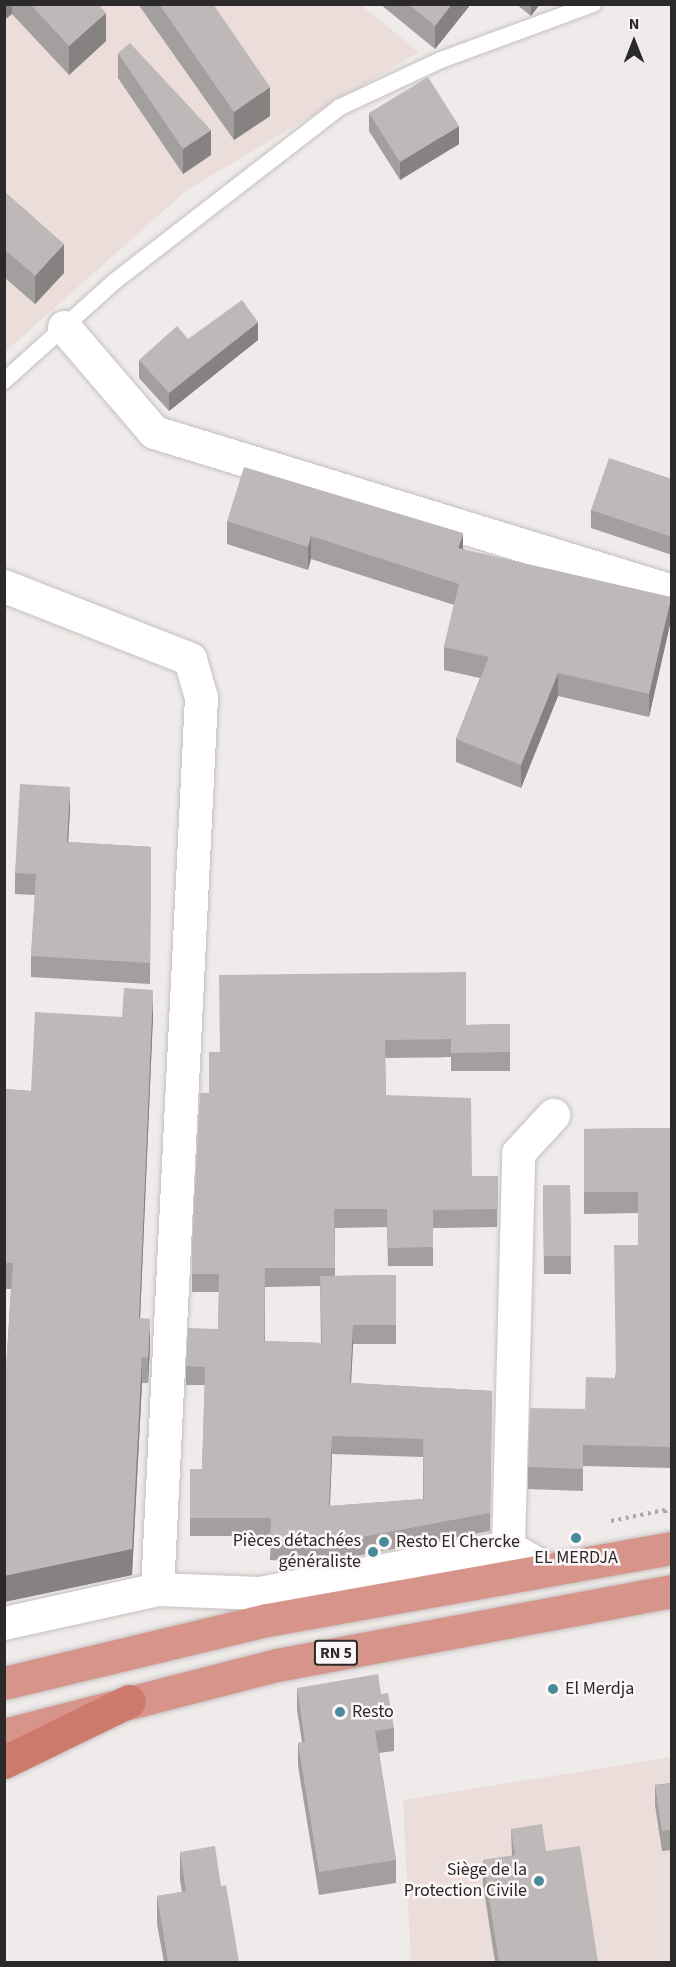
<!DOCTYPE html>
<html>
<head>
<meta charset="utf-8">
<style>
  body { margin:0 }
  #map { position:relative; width:676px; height:1967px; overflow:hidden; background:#efebea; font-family:"Source Sans 3",sans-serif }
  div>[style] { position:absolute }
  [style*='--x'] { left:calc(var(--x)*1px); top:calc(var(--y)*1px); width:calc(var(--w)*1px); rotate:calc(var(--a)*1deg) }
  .built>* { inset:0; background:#ebddda }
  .path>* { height:4px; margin-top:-2px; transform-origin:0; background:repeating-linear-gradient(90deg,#aba7a7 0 3px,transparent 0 7.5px) }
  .roads { filter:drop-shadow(0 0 2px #c5c0bf) drop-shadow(0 0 2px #c5c0bf) }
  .service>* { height:16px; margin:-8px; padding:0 8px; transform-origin:8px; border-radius:8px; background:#fff }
  .minor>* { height:33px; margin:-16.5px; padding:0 16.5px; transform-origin:16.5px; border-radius:16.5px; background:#fff }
  .trunk>* { height:33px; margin:-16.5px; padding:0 16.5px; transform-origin:16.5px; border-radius:16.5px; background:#d6948a }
  .motorway>* { height:33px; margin:-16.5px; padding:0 16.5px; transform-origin:16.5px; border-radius:16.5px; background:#cb7a6c }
  .wall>* { inset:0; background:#a39f9e }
  .shaded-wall>* { inset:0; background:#858281 }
  .building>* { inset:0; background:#beb9b8 }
  .dots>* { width:16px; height:16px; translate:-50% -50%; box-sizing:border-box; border:3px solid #fdf8f7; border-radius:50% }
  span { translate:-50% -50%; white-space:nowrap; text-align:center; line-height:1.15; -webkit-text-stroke:5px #fdf8f7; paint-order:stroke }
  .shield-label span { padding:2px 4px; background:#fdf8f7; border:2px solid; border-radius:4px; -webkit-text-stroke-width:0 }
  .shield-label { font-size:16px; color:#2b2929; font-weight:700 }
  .poi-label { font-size:18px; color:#2b2929 }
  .right { translate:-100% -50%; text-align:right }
  .left { translate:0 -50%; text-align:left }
  .frame { position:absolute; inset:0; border:6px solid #2b2929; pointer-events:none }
  .north { position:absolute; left:604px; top:12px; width:60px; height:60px; -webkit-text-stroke:4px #fdf8f7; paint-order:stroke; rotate:0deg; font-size:16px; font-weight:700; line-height:24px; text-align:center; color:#2b2929 }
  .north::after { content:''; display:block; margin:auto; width:21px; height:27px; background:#2b2929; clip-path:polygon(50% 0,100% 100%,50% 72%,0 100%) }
</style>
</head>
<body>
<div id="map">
  <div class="built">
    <i style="clip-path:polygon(5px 5px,361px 5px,419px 52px,187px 190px,5px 352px)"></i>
    <i style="clip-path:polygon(671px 1757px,671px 1962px,411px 1962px,403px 1800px)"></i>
  </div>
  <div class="path">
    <i style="--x:611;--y:1521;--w:55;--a:-11.5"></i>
    <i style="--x:665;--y:1510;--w:6;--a:81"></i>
  </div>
  <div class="roads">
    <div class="service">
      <i style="--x:4;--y:381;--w:149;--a:-42"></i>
      <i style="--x:115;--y:281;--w:284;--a:-37.7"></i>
      <i style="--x:340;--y:107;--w:111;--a:-25"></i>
      <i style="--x:441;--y:60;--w:162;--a:-20.2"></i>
    </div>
    <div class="minor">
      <i style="--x:64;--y:327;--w:138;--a:49.4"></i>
      <i style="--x:154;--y:432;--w:542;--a:17.06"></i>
      <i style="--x:4;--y:586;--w:200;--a:21.4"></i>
      <i style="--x:190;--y:659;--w:40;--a:74"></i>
      <i style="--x:201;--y:697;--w:893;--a:92.82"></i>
      <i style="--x:508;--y:1547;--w:394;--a:-88.5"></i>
      <i style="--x:518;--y:1153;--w:52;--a:-47.4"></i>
      <i style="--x:4;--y:1623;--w:157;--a:-12.5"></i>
      <i style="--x:157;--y:1589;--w:102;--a:2.2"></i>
      <i style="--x:259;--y:1593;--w:253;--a:-10.5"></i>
      <i style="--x:508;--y:1547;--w:46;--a:29.9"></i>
    </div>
    <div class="trunk">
      <i style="--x:4;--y:1683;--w:270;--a:-13.5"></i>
      <i style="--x:267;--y:1620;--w:411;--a:-10.1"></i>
      <i style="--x:4;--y:1735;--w:282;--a:-14.4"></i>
      <i style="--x:277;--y:1665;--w:402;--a:-10.6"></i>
    </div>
    <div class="motorway">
      <i style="--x:4;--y:1762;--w:139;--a:-26"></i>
    </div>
  </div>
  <div class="wall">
    <i style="clip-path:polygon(4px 4px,98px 4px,106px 41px,69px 75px,12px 14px,4px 20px)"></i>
    <i style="clip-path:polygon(138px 4px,213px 4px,270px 116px,234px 140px)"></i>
    <i style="clip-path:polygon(380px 4px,471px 4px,435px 49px)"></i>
    <i style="clip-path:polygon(516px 4px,540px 4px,531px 16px)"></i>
    <i style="clip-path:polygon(118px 53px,211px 155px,183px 174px,118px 78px)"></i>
    <i style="clip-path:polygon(369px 113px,459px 144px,400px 180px,369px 131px)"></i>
    <i style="clip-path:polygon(4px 191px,64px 273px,35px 304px,4px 277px)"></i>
    <i style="clip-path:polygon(188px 339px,258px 340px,169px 411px,139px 378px,139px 360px)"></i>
    <i style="clip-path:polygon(672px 479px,672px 555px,591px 528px,591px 510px)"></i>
    <i style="clip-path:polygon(227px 521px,463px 549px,671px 620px,649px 717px,558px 696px,521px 788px,456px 762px,456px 739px,480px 678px,444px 670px,444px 647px,454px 605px,311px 559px,308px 570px,227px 544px)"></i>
    <i style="clip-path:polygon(70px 808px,68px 842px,151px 847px,150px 984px,31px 977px,31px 956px,35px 895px,15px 894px,15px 873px)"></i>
    <i style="clip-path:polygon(153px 1016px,140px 1318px,150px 1345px,148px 1383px,142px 1383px,132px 1575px,4px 1602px,4px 1370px,6px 1370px,11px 1289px,4px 1289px,4px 1089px,31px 1091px,122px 1017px)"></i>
    <i style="clip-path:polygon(evenodd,510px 1024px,510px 1071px,451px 1071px,451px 1057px,385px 1058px,386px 1095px,472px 1176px,498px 1176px,497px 1227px,433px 1228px,433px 1266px,388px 1266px,387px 1227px,335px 1228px,335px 1276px,396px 1275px,396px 1344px,353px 1344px,351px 1383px,492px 1391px,490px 1531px,324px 1562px,270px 1560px,271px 1536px,190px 1536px,190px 1469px,202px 1469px,205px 1385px,186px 1385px,186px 1366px,218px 1329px,219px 1292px,192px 1292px,192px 1245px,209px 1093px,220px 1052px,466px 1025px,510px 1024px,320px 1286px,321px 1343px,265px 1341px,265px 1287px,320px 1286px,510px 1024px,332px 1454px,423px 1457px,423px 1499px,330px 1506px,332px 1454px)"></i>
    <i style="clip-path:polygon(672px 1128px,672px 1468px,583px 1466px,583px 1491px,528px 1489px,528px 1467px,615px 1378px,638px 1245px,638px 1213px,584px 1214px,584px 1129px)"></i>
    <i style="clip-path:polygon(543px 1185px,570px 1185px,571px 1274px,544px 1274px)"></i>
    <i style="clip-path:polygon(297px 1688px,381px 1694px,394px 1728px,394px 1751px,379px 1753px,396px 1860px,396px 1883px,319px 1895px,298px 1766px,298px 1743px,302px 1742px,297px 1710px)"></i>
    <i style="clip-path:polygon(672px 1783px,672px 1850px,662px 1851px,655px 1805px,655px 1785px)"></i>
    <i style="clip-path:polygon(511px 1829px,546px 1851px,598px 1962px,495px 1962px,483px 1884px,483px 1860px,512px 1856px)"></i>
    <i style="clip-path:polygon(180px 1852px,221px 1886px,239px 1962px,164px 1962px,157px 1924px,157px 1896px,182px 1892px,180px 1880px)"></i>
  </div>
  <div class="shaded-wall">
    <i style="clip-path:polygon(4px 4px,12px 4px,12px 14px,4px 20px)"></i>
    <i style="clip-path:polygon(452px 4px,471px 4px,435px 49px,435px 26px)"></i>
    <i style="clip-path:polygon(531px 4px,540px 4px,531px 16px)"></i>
    <i style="clip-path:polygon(106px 13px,106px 41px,69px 75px,69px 46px)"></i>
    <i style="clip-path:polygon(270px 87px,270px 116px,234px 140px,234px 112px)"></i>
    <i style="clip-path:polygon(459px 126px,459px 144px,400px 180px,400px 162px)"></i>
    <i style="clip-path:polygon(211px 130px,211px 155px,183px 174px,183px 149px)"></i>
    <i style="clip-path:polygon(64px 244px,64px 273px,35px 304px,35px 276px)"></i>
    <i style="clip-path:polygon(258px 322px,258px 340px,169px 411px,169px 393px)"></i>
    <i style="clip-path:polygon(463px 533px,463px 556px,458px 548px)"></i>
    <i style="clip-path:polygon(311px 536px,311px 559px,308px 570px,308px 547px)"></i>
    <i style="clip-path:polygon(671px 597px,671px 620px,649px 717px,649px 694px)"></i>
    <i style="clip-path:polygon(558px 673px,558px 696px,521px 788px,521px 765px)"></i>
    <i style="clip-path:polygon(70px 787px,70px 808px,67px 864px,67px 842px)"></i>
    <i style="clip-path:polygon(153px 990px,153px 1016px,139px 1344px,139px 1318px)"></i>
    <i style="clip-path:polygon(150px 1319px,150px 1345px,148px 1383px,148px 1358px)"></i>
    <i style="clip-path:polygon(353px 1325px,353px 1344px,350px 1401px,350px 1383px)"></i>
    <i style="clip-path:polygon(142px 1357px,142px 1383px,132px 1575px,4px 1602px,4px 1576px)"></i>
    <i style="clip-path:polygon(332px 1436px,332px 1454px,329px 1524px,329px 1506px)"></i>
  </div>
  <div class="building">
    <i style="clip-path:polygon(30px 4px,98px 4px,106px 13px,69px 46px)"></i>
    <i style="clip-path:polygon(159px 4px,213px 4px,270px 87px,234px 112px)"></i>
    <i style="clip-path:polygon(408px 4px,452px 4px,435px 26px)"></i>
    <i style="clip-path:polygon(130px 43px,211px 130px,183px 149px,118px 53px)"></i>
    <i style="clip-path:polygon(428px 77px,459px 126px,400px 162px,369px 113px)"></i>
    <i style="clip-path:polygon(4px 191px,64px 244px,35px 276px,4px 249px)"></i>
    <i style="clip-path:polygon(242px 300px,258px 322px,169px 393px,139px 360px,177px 326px,188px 339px)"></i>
    <i style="clip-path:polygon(609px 458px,672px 479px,672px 537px,591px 510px)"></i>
    <i style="clip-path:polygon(244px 467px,463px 533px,458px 548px,671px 597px,649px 694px,558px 673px,521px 765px,456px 739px,489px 657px,444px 647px,459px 584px,311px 536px,308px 547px,227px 521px)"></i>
    <i style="clip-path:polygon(20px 784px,70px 787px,67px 842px,151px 847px,150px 963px,31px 956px,36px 874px,15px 873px)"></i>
    <i style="clip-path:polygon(evenodd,466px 972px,466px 1025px,510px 1024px,510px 1052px,451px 1053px,451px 1039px,385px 1040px,386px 1095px,471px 1098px,472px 1176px,498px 1176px,497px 1209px,433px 1210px,433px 1247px,388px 1248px,387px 1209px,334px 1209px,335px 1268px,265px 1268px,264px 1341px,322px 1343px,320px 1276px,396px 1275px,396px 1325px,353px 1325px,350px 1383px,492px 1391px,490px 1513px,324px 1544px,270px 1541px,271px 1518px,190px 1518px,190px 1469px,202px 1469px,205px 1367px,186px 1366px,188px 1328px,218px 1329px,219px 1274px,192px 1274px,192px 1245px,200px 1093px,209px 1093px,209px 1052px,220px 1052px,219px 975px,466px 972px,332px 1436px,423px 1439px,424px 1499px,329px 1506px,332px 1436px)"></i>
    <i style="clip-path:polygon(124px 988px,153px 990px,139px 1318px,150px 1319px,148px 1358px,142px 1357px,132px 1549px,4px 1576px,4px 1370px,6px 1370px,13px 1263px,4px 1263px,4px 1089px,31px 1091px,35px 1012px,122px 1017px)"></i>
    <i style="clip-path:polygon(672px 1128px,672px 1447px,583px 1445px,583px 1469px,528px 1467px,530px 1408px,585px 1409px,586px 1377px,616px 1378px,614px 1245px,638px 1245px,638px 1192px,584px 1192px,584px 1129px)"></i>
    <i style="clip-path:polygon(543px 1185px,570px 1185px,571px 1256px,544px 1256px)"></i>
    <i style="clip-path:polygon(378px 1674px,381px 1694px,388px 1693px,394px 1728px,375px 1731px,396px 1860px,319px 1872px,298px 1743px,305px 1742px,297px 1688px)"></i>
    <i style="clip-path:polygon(672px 1783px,672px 1830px,662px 1831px,655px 1785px)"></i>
    <i style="clip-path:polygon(542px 1824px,546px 1851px,580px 1846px,598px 1962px,499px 1962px,483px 1860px,515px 1855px,511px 1829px)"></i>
    <i style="clip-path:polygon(215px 1846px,221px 1886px,226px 1885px,239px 1962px,168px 1962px,157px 1896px,186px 1891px,180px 1852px)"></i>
  </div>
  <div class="dots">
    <i style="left:576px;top:1538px;background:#478c98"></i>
    <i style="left:384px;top:1542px;background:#478c98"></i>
    <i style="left:373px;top:1552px;background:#478c98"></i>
    <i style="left:553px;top:1689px;background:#478c98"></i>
    <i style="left:340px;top:1712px;background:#478c98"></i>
    <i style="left:539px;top:1881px;background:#478c98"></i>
  </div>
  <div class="shield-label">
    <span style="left:336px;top:1653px">RN 5</span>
  </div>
  <div class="poi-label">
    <span class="right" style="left:361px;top:1552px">Pièces détachées<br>généraliste</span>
    <span class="left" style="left:396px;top:1542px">Resto El Chercke</span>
    <span style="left:576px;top:1558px">EL MERDJA</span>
    <span class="left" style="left:565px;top:1689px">El Merdja</span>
    <span class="left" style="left:352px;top:1712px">Resto</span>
    <span class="right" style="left:527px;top:1881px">Siège de la<br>Protection Civile</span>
  </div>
  <div class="frame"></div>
  <div class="north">N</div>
</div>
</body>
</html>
